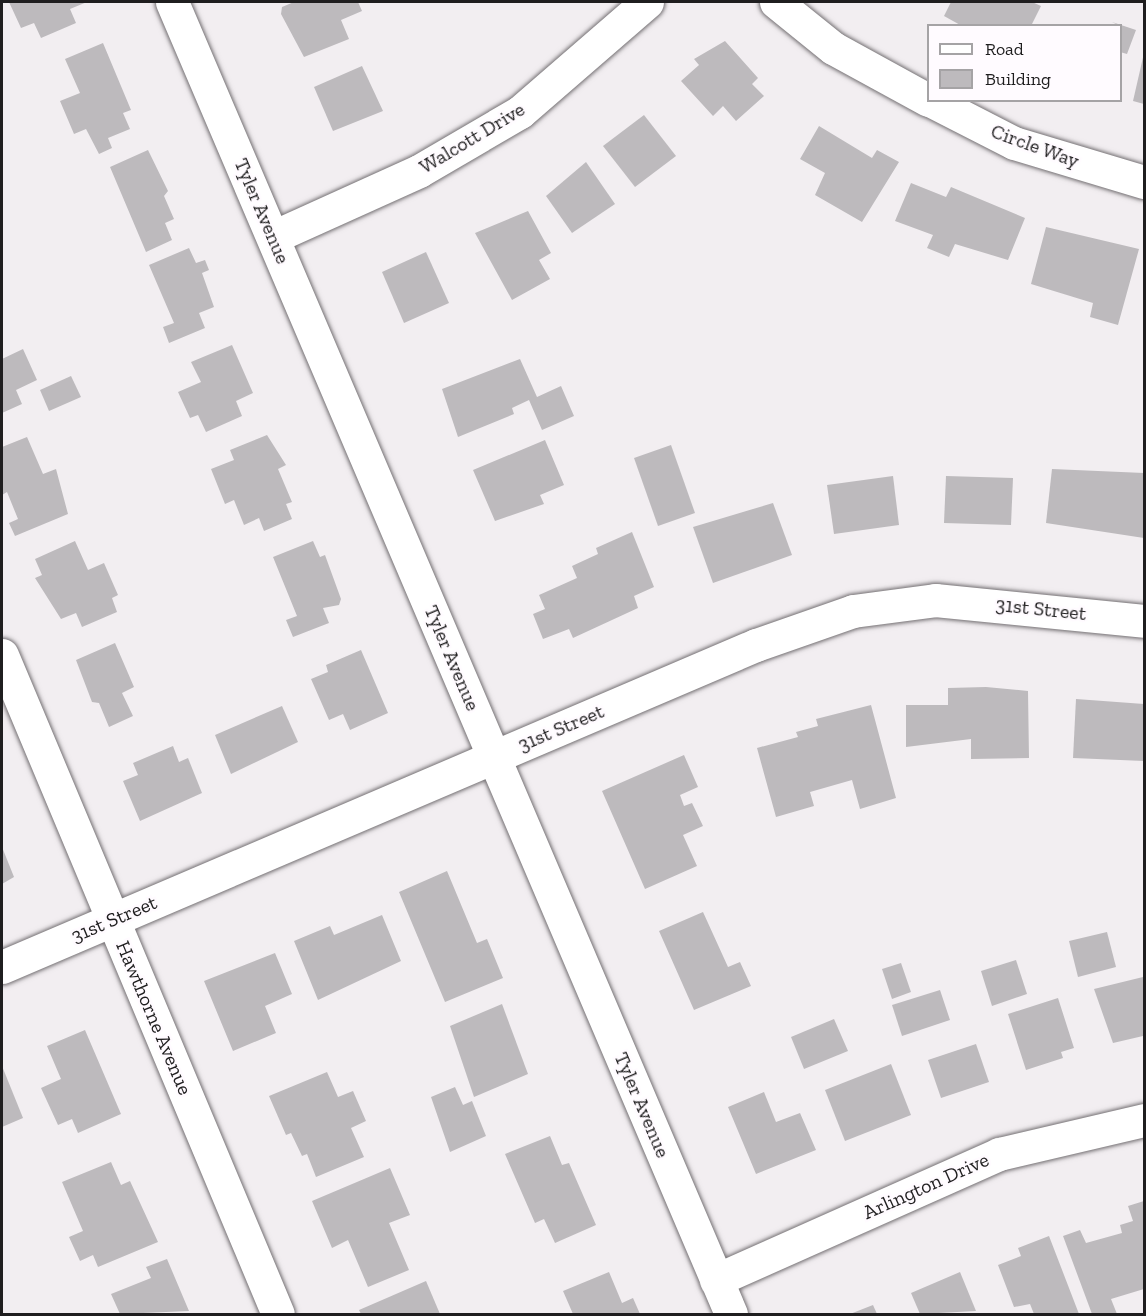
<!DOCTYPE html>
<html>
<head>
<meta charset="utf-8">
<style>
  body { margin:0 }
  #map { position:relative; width:1146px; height:1316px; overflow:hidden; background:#f2eef1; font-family:"Zilla Slab",serif }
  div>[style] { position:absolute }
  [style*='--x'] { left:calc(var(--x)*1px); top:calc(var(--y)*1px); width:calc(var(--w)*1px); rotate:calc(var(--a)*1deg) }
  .building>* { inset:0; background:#bdbabd }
  .roads { filter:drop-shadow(0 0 2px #747073) drop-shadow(0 0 2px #747073) }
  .minor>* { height:33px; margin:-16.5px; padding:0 16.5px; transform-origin:16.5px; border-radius:16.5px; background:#fff }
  span { translate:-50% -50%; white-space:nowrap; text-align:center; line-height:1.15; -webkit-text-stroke:5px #fffbff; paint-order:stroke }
  .street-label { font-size:20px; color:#1f1e1f }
  .frame { position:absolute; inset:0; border:3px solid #1f1e1f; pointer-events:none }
  .legend { position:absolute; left:927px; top:24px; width:195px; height:78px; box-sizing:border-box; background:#fffbff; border:2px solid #a5a3a5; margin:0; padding:8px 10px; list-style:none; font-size:18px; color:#1f1e1f }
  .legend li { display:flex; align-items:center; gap:12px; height:30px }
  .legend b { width:30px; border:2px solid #a5a3a5 }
</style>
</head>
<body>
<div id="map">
  <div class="building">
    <i style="clip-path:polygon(9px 2px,87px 2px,70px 9px,76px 23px,41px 38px,34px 23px,21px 28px)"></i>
    <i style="clip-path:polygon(294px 2px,358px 2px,362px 11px,341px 20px,349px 39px,304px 57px,281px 14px,282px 7px)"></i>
    <i style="clip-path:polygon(951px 2px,1032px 2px,1041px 6px,1031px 26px,962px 26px,944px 16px)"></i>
    <i style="clip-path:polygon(1112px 22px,1136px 30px,1127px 54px,1120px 52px,1120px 26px)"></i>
    <i style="clip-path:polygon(725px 41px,758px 78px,752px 84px,764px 96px,736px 121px,723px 106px,713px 116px,681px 81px,699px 65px,694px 59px)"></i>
    <i style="clip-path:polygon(103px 43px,131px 110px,123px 113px,130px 129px,108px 138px,112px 148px,99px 154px,86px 129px,74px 134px,60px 101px,80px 93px,65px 59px)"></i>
    <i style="clip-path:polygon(1144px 53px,1144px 104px,1133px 101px)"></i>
    <i style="clip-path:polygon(362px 66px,383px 111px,333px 131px,314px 87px)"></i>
    <i style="clip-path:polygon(644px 115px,676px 156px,635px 187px,603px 146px)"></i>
    <i style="clip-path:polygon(819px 126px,872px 158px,877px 150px,899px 162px,862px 222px,815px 195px,825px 173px,800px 159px)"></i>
    <i style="clip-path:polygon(148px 150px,168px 191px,164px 196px,174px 219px,165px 223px,172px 240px,146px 252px,110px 167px)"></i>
    <i style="clip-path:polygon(586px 162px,615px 204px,572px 233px,546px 196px)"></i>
    <i style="clip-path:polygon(911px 183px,946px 197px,951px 187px,1025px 218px,1008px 260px,955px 244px,949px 257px,927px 248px,933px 235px,895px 221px)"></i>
    <i style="clip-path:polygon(528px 211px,551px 253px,539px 260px,550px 279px,512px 300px,475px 233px)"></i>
    <i style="clip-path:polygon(1046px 227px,1139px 249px,1118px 325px,1090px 317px,1093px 303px,1031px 284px)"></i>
    <i style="clip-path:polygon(189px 248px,196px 263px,205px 260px,209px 270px,202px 273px,214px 307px,199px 313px,205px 328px,169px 343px,163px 327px,174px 323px,149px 265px)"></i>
    <i style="clip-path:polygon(426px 252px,449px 303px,404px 323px,382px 272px)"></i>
    <i style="clip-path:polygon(232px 345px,253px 393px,236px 401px,242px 416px,206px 432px,198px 415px,190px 418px,178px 392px,201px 382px,191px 362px)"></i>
    <i style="clip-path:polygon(23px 349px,37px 380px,16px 390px,22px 404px,2px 413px,2px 359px)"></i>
    <i style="clip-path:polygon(520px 359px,537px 397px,561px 386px,574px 416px,542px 430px,529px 400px,512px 408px,514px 414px,458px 437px,442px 389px)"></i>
    <i style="clip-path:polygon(71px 376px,81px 397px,49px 411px,40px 390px)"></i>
    <i style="clip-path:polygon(267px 435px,286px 465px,278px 469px,292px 502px,286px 504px,292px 519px,264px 531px,259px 518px,244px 525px,234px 500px,225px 504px,211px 469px,234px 460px,230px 450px)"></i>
    <i style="clip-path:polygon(27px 437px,43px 474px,56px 469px,68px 514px,15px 536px,9px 523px,18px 519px,7px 492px,2px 495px,2px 447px)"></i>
    <i style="clip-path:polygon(545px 440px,564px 485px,540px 495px,544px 504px,495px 521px,473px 470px)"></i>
    <i style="clip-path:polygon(671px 445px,695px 513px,658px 526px,634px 458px)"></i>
    <i style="clip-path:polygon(1052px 469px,1144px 473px,1144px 538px,1046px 523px)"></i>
    <i style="clip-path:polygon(893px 476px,899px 525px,834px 534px,827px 485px)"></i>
    <i style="clip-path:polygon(946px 476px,1013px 478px,1011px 525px,944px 523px)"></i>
    <i style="clip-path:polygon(773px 503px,792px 555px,713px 583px,693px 527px)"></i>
    <i style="clip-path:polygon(632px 532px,654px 587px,634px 596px,638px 608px,573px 638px,569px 629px,543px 639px,533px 614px,545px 609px,539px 595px,577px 578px,572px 566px,598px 554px,596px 548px)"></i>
    <i style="clip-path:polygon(75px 541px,88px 570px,104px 563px,118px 595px,112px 598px,117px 612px,82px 627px,76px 613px,61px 619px,35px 578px,42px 575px,35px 559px)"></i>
    <i style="clip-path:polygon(313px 541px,320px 557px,325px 555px,341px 599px,339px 605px,323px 608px,329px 623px,293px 637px,286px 620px,297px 616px,273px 557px)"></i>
    <i style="clip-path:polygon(115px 643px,134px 687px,122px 693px,133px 716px,109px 727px,99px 703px,92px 702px,76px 660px)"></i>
    <i style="clip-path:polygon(361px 650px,388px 713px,350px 730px,343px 714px,329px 720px,311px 679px,328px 672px,326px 665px)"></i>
    <i style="clip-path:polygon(986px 687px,1028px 691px,1029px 758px,971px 759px,971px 739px,906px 747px,906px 705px,948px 705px,948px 688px)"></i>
    <i style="clip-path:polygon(1076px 699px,1144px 704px,1144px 761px,1073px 758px)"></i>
    <i style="clip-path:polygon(871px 705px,896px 798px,860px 809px,852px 780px,810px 792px,814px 806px,776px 817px,757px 748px,798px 737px,796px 732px,818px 726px,816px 719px)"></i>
    <i style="clip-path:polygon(282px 706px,298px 742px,231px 774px,215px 735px)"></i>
    <i style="clip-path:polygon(173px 746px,179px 762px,188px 758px,202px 793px,140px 821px,123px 781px,138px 775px,133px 763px)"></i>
    <i style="clip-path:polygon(684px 755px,698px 787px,680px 795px,684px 806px,692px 803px,703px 826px,683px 835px,697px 866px,645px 889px,602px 791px)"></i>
    <i style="clip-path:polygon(2px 847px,14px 877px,2px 884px)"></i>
    <i style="clip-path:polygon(447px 871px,477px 943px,487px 939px,503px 978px,445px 1002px,399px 892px)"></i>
    <i style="clip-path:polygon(703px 912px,728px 967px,740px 962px,751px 986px,694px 1010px,659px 931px)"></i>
    <i style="clip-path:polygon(382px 915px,401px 961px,318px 1000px,294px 941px,330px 926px,334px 935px)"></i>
    <i style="clip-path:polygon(1107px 932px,1116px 967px,1078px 977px,1069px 941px)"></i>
    <i style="clip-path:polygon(275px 953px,292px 994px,265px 1006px,276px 1033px,233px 1051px,204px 981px)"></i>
    <i style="clip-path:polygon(1016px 960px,1027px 994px,992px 1006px,981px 971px)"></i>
    <i style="clip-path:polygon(901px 963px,911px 992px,892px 999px,882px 969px)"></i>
    <i style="clip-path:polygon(1143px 977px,1143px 1036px,1113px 1043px,1094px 989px)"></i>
    <i style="clip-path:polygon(940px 990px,950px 1020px,902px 1036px,892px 1005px)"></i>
    <i style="clip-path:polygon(1058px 998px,1074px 1048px,1061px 1052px,1063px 1058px,1026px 1070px,1008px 1014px)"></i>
    <i style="clip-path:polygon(502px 1004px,528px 1074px,474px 1097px,450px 1026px)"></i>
    <i style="clip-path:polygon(834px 1019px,848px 1051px,804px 1069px,791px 1037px)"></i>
    <i style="clip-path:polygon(85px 1030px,121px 1114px,78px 1133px,72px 1119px,58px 1125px,41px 1088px,61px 1079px,47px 1046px)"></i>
    <i style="clip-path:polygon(976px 1044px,989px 1082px,941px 1098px,928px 1060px)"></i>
    <i style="clip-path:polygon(891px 1064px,911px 1115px,845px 1141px,825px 1090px)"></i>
    <i style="clip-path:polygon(2px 1066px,23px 1118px,2px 1127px)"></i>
    <i style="clip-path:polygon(327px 1072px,338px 1097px,353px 1091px,366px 1121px,351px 1128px,364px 1157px,316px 1177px,307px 1154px,302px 1156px,291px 1133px,286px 1135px,269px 1096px)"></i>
    <i style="clip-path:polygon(455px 1087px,463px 1105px,472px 1101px,486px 1136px,450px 1152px,431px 1097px)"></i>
    <i style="clip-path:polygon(764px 1092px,776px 1122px,800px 1113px,816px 1150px,756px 1174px,728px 1107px)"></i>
    <i style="clip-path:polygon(550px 1136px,562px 1165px,569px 1163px,596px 1225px,555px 1243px,544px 1219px,535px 1223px,505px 1154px)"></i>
    <i style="clip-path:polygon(111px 1162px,121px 1185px,130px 1181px,158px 1242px,98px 1267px,93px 1255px,80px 1261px,69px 1237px,83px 1231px,62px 1182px)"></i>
    <i style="clip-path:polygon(390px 1168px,410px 1215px,389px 1223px,409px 1270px,368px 1287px,348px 1240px,332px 1248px,312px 1201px)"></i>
    <i style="clip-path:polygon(1144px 1201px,1144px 1289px,1111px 1299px,1117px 1314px,1092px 1314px,1063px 1236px,1080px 1230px,1086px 1243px,1122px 1233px,1120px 1225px,1133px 1221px,1128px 1206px)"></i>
    <i style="clip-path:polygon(1049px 1236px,1079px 1314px,1034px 1314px,1030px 1304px,1014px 1307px,998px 1265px,1021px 1256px,1018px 1248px)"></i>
    <i style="clip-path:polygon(167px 1259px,189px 1311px,120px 1314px,111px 1294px,151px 1278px,146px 1267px)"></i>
    <i style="clip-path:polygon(609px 1272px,622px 1303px,633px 1298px,640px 1314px,573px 1314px,563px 1291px)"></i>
    <i style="clip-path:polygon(960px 1272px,976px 1311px,920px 1314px,911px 1293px)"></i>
    <i style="clip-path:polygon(426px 1281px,440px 1314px,361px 1314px,359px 1310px)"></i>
    <i style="clip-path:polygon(873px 1305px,877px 1314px,850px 1314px)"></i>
  </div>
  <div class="roads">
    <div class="minor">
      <i style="--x:172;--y:2;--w:1426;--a:66.92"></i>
      <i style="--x:776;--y:2;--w:73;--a:38.9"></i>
      <i style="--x:833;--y:48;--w:108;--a:28.7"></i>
      <i style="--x:930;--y:100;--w:94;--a:27.1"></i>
      <i style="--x:1014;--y:143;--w:136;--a:16.7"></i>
      <i style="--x:273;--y:237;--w:160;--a:-24.3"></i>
      <i style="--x:419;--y:171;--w:117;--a:-30.3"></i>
      <i style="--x:520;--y:112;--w:168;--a:-40.9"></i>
      <i style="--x:2;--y:655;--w:714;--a:67.28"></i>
      <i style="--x:2;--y:967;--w:820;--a:-23.13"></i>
      <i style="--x:756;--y:645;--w:103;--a:-19.3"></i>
      <i style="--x:853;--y:611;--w:83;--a:-7.6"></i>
      <i style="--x:935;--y:600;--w:210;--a:5.7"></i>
      <i style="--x:716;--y:1280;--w:310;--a:-24"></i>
      <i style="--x:999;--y:1154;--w:149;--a:-13.2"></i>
    </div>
  </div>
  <div class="street-label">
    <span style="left:472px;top:138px;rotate:-31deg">Walcott Drive</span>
    <span style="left:1035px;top:146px;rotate:20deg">Circle Way</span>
    <span style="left:262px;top:211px;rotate:67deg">Tyler Avenue</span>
    <span style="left:1041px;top:609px;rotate:6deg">31st Street</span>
    <span style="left:452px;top:658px;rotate:67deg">Tyler Avenue</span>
    <span style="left:561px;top:728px;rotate:-23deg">31st Street</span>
    <span style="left:114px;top:919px;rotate:-23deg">31st Street</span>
    <span style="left:154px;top:1018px;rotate:67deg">Hawthorne Avenue</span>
    <span style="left:642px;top:1105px;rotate:67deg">Tyler Avenue</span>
    <span style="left:926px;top:1186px;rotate:-24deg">Arlington Drive</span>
  </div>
  <div class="frame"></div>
  <ul class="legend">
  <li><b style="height:8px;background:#fff"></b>Road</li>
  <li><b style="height:16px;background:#bdbabd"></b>Building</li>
  </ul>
</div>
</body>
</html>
